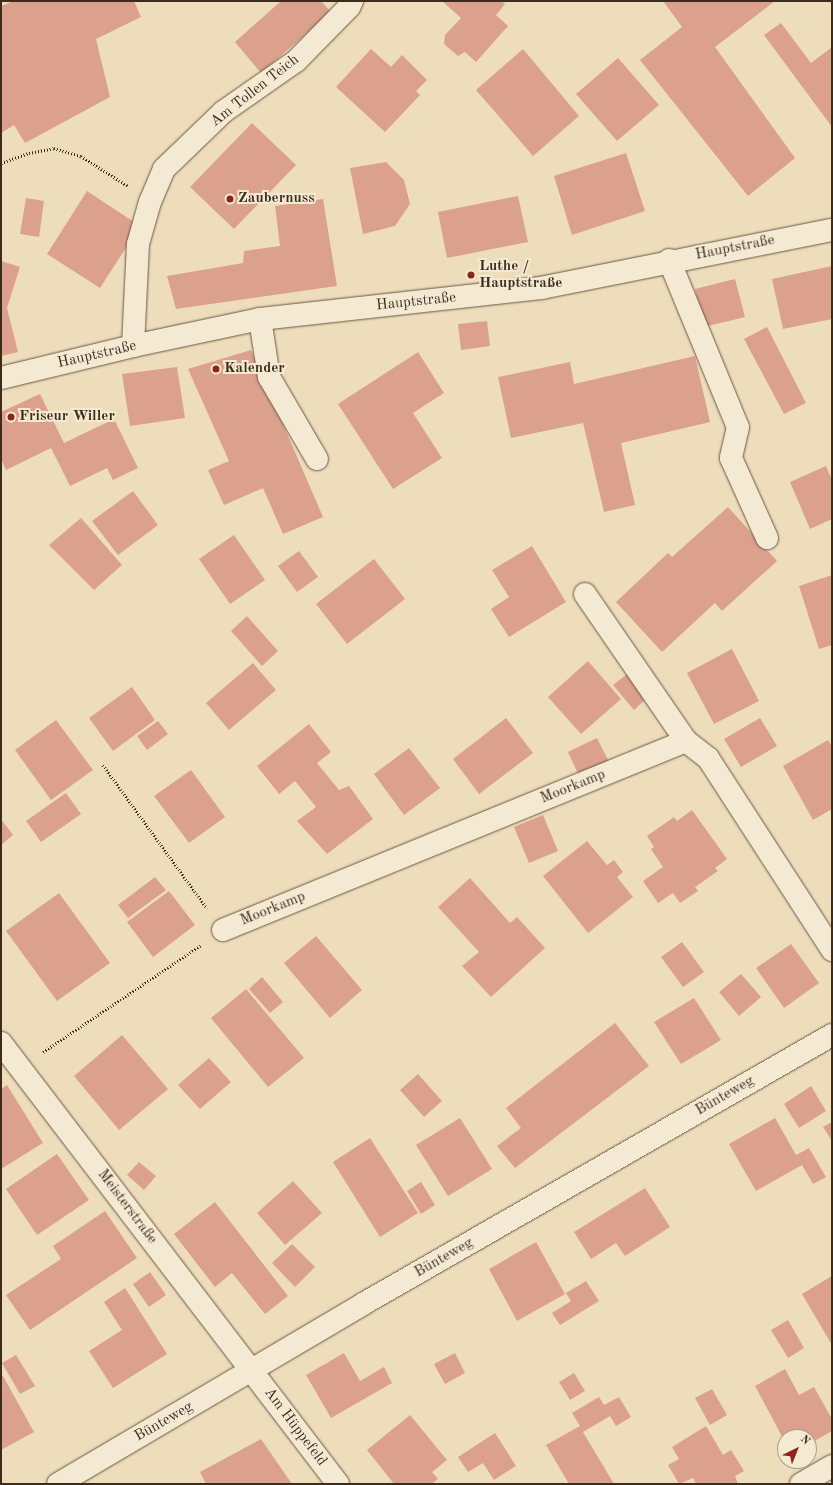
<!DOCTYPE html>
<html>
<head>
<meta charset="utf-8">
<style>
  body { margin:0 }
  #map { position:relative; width:833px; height:1485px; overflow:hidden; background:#edb; font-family:"Old Standard TT",serif }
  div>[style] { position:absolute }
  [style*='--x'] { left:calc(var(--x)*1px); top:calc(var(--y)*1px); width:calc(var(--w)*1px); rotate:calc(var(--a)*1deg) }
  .building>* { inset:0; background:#dba18d }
  .path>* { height:2.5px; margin-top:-1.25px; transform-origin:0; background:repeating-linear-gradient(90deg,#3e2c1b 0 1px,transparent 0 3px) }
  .roads { filter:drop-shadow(0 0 1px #6a5843) drop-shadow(0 0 1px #6a5843) }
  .minor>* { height:22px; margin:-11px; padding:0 11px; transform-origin:11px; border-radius:11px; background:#f4e9d3 }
  .dots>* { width:11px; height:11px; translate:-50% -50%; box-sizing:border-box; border:2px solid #f4e9d3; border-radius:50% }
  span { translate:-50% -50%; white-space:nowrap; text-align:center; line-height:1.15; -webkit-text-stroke:4px #f4e9d3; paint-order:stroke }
  .street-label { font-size:15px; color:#3e2c1b }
  .poi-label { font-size:15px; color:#3e2c1b; font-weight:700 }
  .left { translate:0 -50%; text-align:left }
  .frame { position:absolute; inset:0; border:2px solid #3e2c1b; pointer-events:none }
  .north { position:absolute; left:777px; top:1429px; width:40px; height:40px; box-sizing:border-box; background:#f4e9d3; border:1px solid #ab9d89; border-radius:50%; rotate:43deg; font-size:11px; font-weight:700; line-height:16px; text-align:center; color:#3e2c1b }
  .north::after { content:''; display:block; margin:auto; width:14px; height:18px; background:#8f2418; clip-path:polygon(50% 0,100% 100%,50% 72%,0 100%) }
</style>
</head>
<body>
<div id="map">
  <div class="building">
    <i style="clip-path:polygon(14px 1px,134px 1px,141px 17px,96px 39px,110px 97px,25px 143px,14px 125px,1px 133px,1px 6px)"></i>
    <i style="clip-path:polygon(281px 1px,321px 1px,331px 12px,261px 73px,235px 42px)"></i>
    <i style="clip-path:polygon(442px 1px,501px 1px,505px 4px,496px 15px,508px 26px,476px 62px,465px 52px,458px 56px,444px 44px,445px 35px,461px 18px)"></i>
    <i style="clip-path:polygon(663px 1px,775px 1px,715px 47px,795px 158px,748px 196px,640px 60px,682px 27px)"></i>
    <i style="clip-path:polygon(781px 23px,811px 63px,832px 47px,832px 127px,764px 35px)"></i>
    <i style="clip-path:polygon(371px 49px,391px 67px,402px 55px,427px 80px,416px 91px,420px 95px,385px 132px,336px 87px)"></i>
    <i style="clip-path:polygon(523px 49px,579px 116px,533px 156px,476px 90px)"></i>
    <i style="clip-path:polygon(618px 58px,659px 105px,617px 141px,576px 94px)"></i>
    <i style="clip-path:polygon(252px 123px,296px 165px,234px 229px,190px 187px)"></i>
    <i style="clip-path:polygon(626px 153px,645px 211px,572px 235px,554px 176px)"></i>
    <i style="clip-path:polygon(386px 162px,404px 180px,410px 204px,395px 226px,363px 234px,350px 168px)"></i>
    <i style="clip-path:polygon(87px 191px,140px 226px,100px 288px,47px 254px)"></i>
    <i style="clip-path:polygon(518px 196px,528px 242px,447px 258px,438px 212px)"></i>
    <i style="clip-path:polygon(26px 198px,44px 201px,39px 237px,20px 234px)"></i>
    <i style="clip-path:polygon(323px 199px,337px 286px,176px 309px,167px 276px,243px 263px,244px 251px,280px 246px,275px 206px)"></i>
    <i style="clip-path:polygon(1px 261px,20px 267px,7px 308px,18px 352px,1px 356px)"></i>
    <i style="clip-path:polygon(832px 266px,832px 319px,783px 329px,772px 279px)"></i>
    <i style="clip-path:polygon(735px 279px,745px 317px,704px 327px,695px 289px)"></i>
    <i style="clip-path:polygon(487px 321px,490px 346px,461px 350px,458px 324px)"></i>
    <i style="clip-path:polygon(767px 327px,806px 403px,784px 414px,744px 339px)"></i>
    <i style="clip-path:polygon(251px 350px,323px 517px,283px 534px,263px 488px,224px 505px,208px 470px,229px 461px,188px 369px)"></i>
    <i style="clip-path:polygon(418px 352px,444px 393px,413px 413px,442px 458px,393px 489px,338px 404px)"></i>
    <i style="clip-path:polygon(695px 356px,710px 422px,621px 443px,635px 505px,604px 512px,583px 423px,511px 438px,498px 377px,570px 362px,574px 384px)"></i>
    <i style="clip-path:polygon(177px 367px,185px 418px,130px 426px,122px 374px)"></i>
    <i style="clip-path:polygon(40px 394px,64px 443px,114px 419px,138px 468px,113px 480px,107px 468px,70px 486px,51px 448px,6px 470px,1px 459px,1px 412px)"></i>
    <i style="clip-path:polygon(826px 466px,832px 480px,832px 519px,810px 529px,790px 482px)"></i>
    <i style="clip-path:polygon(133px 491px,158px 525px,118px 555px,92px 521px)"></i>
    <i style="clip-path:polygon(728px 507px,777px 561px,722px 611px,715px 603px,662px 652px,616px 602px,668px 553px,672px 557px)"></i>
    <i style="clip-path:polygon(81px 518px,122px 565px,94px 590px,49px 545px)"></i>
    <i style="clip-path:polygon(234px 535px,265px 580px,230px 604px,199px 559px)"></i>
    <i style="clip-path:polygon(532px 546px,566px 602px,509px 637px,491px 609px,509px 597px,492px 570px)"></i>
    <i style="clip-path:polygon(299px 551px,318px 577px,297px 592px,278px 566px)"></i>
    <i style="clip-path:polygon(374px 559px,405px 599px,347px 644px,316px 604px)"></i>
    <i style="clip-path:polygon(832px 575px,832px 645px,819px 649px,799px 586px)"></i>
    <i style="clip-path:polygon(247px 616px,278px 651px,262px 666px,231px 631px)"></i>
    <i style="clip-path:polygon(732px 649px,759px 701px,714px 724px,687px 673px)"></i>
    <i style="clip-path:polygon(588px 661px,621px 699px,581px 734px,548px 697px)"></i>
    <i style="clip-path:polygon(253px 663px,276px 690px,229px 730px,206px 703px)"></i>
    <i style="clip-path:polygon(627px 674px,647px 698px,634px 710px,613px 685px)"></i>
    <i style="clip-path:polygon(132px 687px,155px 720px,113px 751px,89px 718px)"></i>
    <i style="clip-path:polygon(506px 718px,533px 753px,479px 794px,453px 759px)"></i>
    <i style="clip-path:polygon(760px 718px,777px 746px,741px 767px,724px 739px)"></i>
    <i style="clip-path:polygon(56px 720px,93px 770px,51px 800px,15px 750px)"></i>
    <i style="clip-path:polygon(158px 721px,168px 734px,147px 750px,137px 736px)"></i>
    <i style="clip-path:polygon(309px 724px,331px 752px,317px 763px,339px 790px,349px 786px,373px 819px,327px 854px,297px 821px,316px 807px,295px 781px,279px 794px,257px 766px)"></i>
    <i style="clip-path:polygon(597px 738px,610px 764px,580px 778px,568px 752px)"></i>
    <i style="clip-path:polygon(828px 740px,832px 746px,832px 809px,813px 820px,783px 766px)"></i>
    <i style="clip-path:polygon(409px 748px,440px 788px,404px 815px,374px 774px)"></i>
    <i style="clip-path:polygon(191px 770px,225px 817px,189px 843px,154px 796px)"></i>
    <i style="clip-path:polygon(66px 793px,81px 814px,41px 842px,26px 821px)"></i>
    <i style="clip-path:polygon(692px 810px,727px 859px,715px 868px,718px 871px,695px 887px,698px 891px,680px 903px,673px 893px,658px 903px,643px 881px,663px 867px,651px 849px,654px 847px,647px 836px,674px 817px,677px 821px)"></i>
    <i style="clip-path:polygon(543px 815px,558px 851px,529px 863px,514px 827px)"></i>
    <i style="clip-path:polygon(1px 819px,13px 835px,1px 845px)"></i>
    <i style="clip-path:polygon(587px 841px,607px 865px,614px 860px,623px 872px,617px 877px,633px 897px,588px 933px,543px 876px)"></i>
    <i style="clip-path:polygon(155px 877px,166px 890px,128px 918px,118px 905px)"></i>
    <i style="clip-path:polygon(470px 878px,510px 923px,517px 917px,545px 948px,491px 997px,462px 966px,479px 952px,438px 907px)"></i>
    <i style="clip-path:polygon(169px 891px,195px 925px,153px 957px,127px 922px)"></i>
    <i style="clip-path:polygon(59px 893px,110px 963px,57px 1001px,6px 931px)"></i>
    <i style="clip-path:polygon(316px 936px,362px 990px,330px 1018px,284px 963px)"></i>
    <i style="clip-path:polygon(682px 942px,704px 972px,683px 987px,661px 957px)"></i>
    <i style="clip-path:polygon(791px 944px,819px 983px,784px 1008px,756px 968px)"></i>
    <i style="clip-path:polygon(741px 974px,761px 997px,739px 1016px,719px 992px)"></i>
    <i style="clip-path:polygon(262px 977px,283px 1002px,270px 1013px,249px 989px)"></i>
    <i style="clip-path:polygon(246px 989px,304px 1058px,268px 1087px,211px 1018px)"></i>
    <i style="clip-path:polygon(694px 998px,721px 1040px,681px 1064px,654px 1022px)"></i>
    <i style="clip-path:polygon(615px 1023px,649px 1066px,515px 1168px,497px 1146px,521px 1128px,506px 1108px)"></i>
    <i style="clip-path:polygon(122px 1035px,168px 1089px,119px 1130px,74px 1076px)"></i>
    <i style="clip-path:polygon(209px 1058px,231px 1082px,200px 1109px,178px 1085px)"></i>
    <i style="clip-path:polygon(418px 1074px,442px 1101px,424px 1117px,400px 1090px)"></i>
    <i style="clip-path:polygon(7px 1085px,43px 1143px,1px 1169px,1px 1089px)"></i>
    <i style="clip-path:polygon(811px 1086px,826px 1111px,799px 1128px,784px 1104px)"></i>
    <i style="clip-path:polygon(460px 1118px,492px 1169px,448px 1196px,416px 1145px)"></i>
    <i style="clip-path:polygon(775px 1118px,796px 1155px,809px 1148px,826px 1177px,813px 1184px,802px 1165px,756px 1191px,729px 1144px)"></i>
    <i style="clip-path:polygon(832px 1122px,832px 1141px,823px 1127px)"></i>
    <i style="clip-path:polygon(370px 1138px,418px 1213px,380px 1237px,333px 1162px)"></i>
    <i style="clip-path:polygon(57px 1154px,89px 1200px,37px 1235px,6px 1189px)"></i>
    <i style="clip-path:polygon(139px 1162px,156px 1176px,144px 1190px,127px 1175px)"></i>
    <i style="clip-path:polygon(293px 1181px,322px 1213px,285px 1245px,257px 1213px)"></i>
    <i style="clip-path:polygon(421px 1182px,435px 1205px,421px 1214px,407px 1191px)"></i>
    <i style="clip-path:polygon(645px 1188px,670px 1227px,625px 1256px,616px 1243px,591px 1259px,574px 1232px)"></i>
    <i style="clip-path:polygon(215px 1202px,288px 1296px,265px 1314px,232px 1273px,215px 1287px,174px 1234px)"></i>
    <i style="clip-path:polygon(105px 1211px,137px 1258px,30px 1330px,6px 1295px,61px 1259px,53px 1246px)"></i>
    <i style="clip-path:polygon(536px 1242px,565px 1294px,517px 1321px,489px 1269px)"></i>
    <i style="clip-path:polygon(292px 1244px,315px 1267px,295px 1287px,272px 1263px)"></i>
    <i style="clip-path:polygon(150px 1272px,166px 1295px,149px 1307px,133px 1284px)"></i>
    <i style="clip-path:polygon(832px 1276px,832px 1345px,802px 1294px)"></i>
    <i style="clip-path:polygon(586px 1281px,599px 1301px,560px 1325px,552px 1313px,571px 1301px,566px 1293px)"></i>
    <i style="clip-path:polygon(125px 1288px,167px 1354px,113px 1388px,89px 1351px,122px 1330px,104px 1302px)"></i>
    <i style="clip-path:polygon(788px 1320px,804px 1348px,788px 1358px,771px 1330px)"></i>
    <i style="clip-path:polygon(344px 1353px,360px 1381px,384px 1367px,392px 1383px,331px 1418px,306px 1375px)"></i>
    <i style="clip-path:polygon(455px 1353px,465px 1373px,445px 1384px,434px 1364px)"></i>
    <i style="clip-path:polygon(16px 1355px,35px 1386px,20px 1394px,2px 1363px)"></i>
    <i style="clip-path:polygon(785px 1369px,799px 1395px,814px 1387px,832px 1419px,832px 1431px,809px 1444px,809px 1437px,785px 1437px,785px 1442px,755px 1386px)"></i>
    <i style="clip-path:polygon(574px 1373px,585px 1391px,570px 1400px,559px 1382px)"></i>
    <i style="clip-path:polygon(3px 1376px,34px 1432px,1px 1450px,1px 1377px)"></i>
    <i style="clip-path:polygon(712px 1389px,727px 1415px,710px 1425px,695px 1398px)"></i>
    <i style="clip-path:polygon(599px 1397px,604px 1405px,619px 1397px,631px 1417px,616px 1426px,610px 1416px,583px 1432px,614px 1484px,569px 1484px,546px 1445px,580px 1426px,572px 1413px)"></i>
    <i style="clip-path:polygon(410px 1415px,447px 1460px,432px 1472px,438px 1479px,431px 1484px,394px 1484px,367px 1450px)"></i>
    <i style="clip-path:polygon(706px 1426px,723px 1455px,731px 1450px,744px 1471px,735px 1476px,738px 1484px,696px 1484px,693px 1478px,679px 1484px,668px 1465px,679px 1459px,672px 1447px)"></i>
    <i style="clip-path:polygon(495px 1433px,516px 1466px,494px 1480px,483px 1463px,468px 1472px,458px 1457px)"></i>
    <i style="clip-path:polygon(261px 1439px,292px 1484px,206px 1484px,200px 1472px)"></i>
  </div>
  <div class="path">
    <i style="--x:1;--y:163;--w:30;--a:-20"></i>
    <i style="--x:29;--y:153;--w:25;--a:-11"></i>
    <i style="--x:54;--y:148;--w:28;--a:17"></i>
    <i style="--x:81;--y:156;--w:56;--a:32.6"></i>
    <i style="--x:103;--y:765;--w:177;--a:54"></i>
    <i style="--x:43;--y:1052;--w:191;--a:-34.1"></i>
  </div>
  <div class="roads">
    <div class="minor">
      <i style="--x:669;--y:260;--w:181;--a:67.6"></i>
      <i style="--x:738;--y:427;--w:32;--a:103"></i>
      <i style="--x:731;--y:458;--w:88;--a:65.8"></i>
      <i style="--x:260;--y:319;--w:59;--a:81.2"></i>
      <i style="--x:269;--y:377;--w:95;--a:59.7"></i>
      <i style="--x:133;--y:346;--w:102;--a:-87.2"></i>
      <i style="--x:138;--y:244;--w:44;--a:-74.1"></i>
      <i style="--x:150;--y:202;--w:36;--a:-67"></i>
      <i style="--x:164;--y:169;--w:82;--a:-44"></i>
      <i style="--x:223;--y:112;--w:89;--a:-34.9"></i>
      <i style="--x:296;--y:61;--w:76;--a:-45.5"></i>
      <i style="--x:349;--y:7;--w:7;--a:-63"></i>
      <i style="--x:1;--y:378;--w:136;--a:-13.6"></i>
      <i style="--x:133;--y:346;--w:130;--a:-12"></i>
      <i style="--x:260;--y:319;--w:283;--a:-6.3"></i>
      <i style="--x:541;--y:288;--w:297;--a:-11.3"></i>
      <i style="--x:585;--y:594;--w:178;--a:55.5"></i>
      <i style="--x:223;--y:930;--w:500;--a:-22.21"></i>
      <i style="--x:686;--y:741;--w:28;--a:38"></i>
      <i style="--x:708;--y:758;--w:229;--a:57.1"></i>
      <i style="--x:1;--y:1043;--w:555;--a:52.61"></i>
      <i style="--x:58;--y:1484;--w:354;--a:-30.5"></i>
      <i style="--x:363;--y:1304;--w:541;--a:-29.84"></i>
      <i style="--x:801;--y:1484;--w:36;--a:-30"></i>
    </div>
  </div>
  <div class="dots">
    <i style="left:230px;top:199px;background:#8f2418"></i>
    <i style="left:471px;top:275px;background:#8f2418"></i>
    <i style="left:216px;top:369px;background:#8f2418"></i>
    <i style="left:11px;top:417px;background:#8f2418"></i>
  </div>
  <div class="street-label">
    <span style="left:255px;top:91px;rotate:-38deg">Am Tollen Teich</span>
    <span style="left:735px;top:248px;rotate:-11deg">Hauptstraße</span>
    <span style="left:416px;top:302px;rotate:-6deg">Hauptstraße</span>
    <span style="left:97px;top:355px;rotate:-13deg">Hauptstraße</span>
    <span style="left:573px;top:787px;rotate:-22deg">Moorkamp</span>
    <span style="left:273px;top:909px;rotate:-22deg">Moorkamp</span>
    <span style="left:725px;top:1096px;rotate:-30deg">Bünteweg</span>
    <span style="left:127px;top:1207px;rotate:53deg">Meisterstraße</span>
    <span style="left:444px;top:1258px;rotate:-30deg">Bünteweg</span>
    <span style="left:164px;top:1422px;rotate:-30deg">Bünteweg</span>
    <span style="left:295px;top:1427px;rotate:53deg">Am Hüppefeld</span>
  </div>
  <div class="poi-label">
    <span class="left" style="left:238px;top:199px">Zaubernuss</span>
    <span class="left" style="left:479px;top:275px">Luthe /<br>Hauptstraße</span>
    <span class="left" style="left:224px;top:369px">Kalender</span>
    <span class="left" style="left:19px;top:417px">Friseur Willer</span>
  </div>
  <div class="frame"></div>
  <div class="north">N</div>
</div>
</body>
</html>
